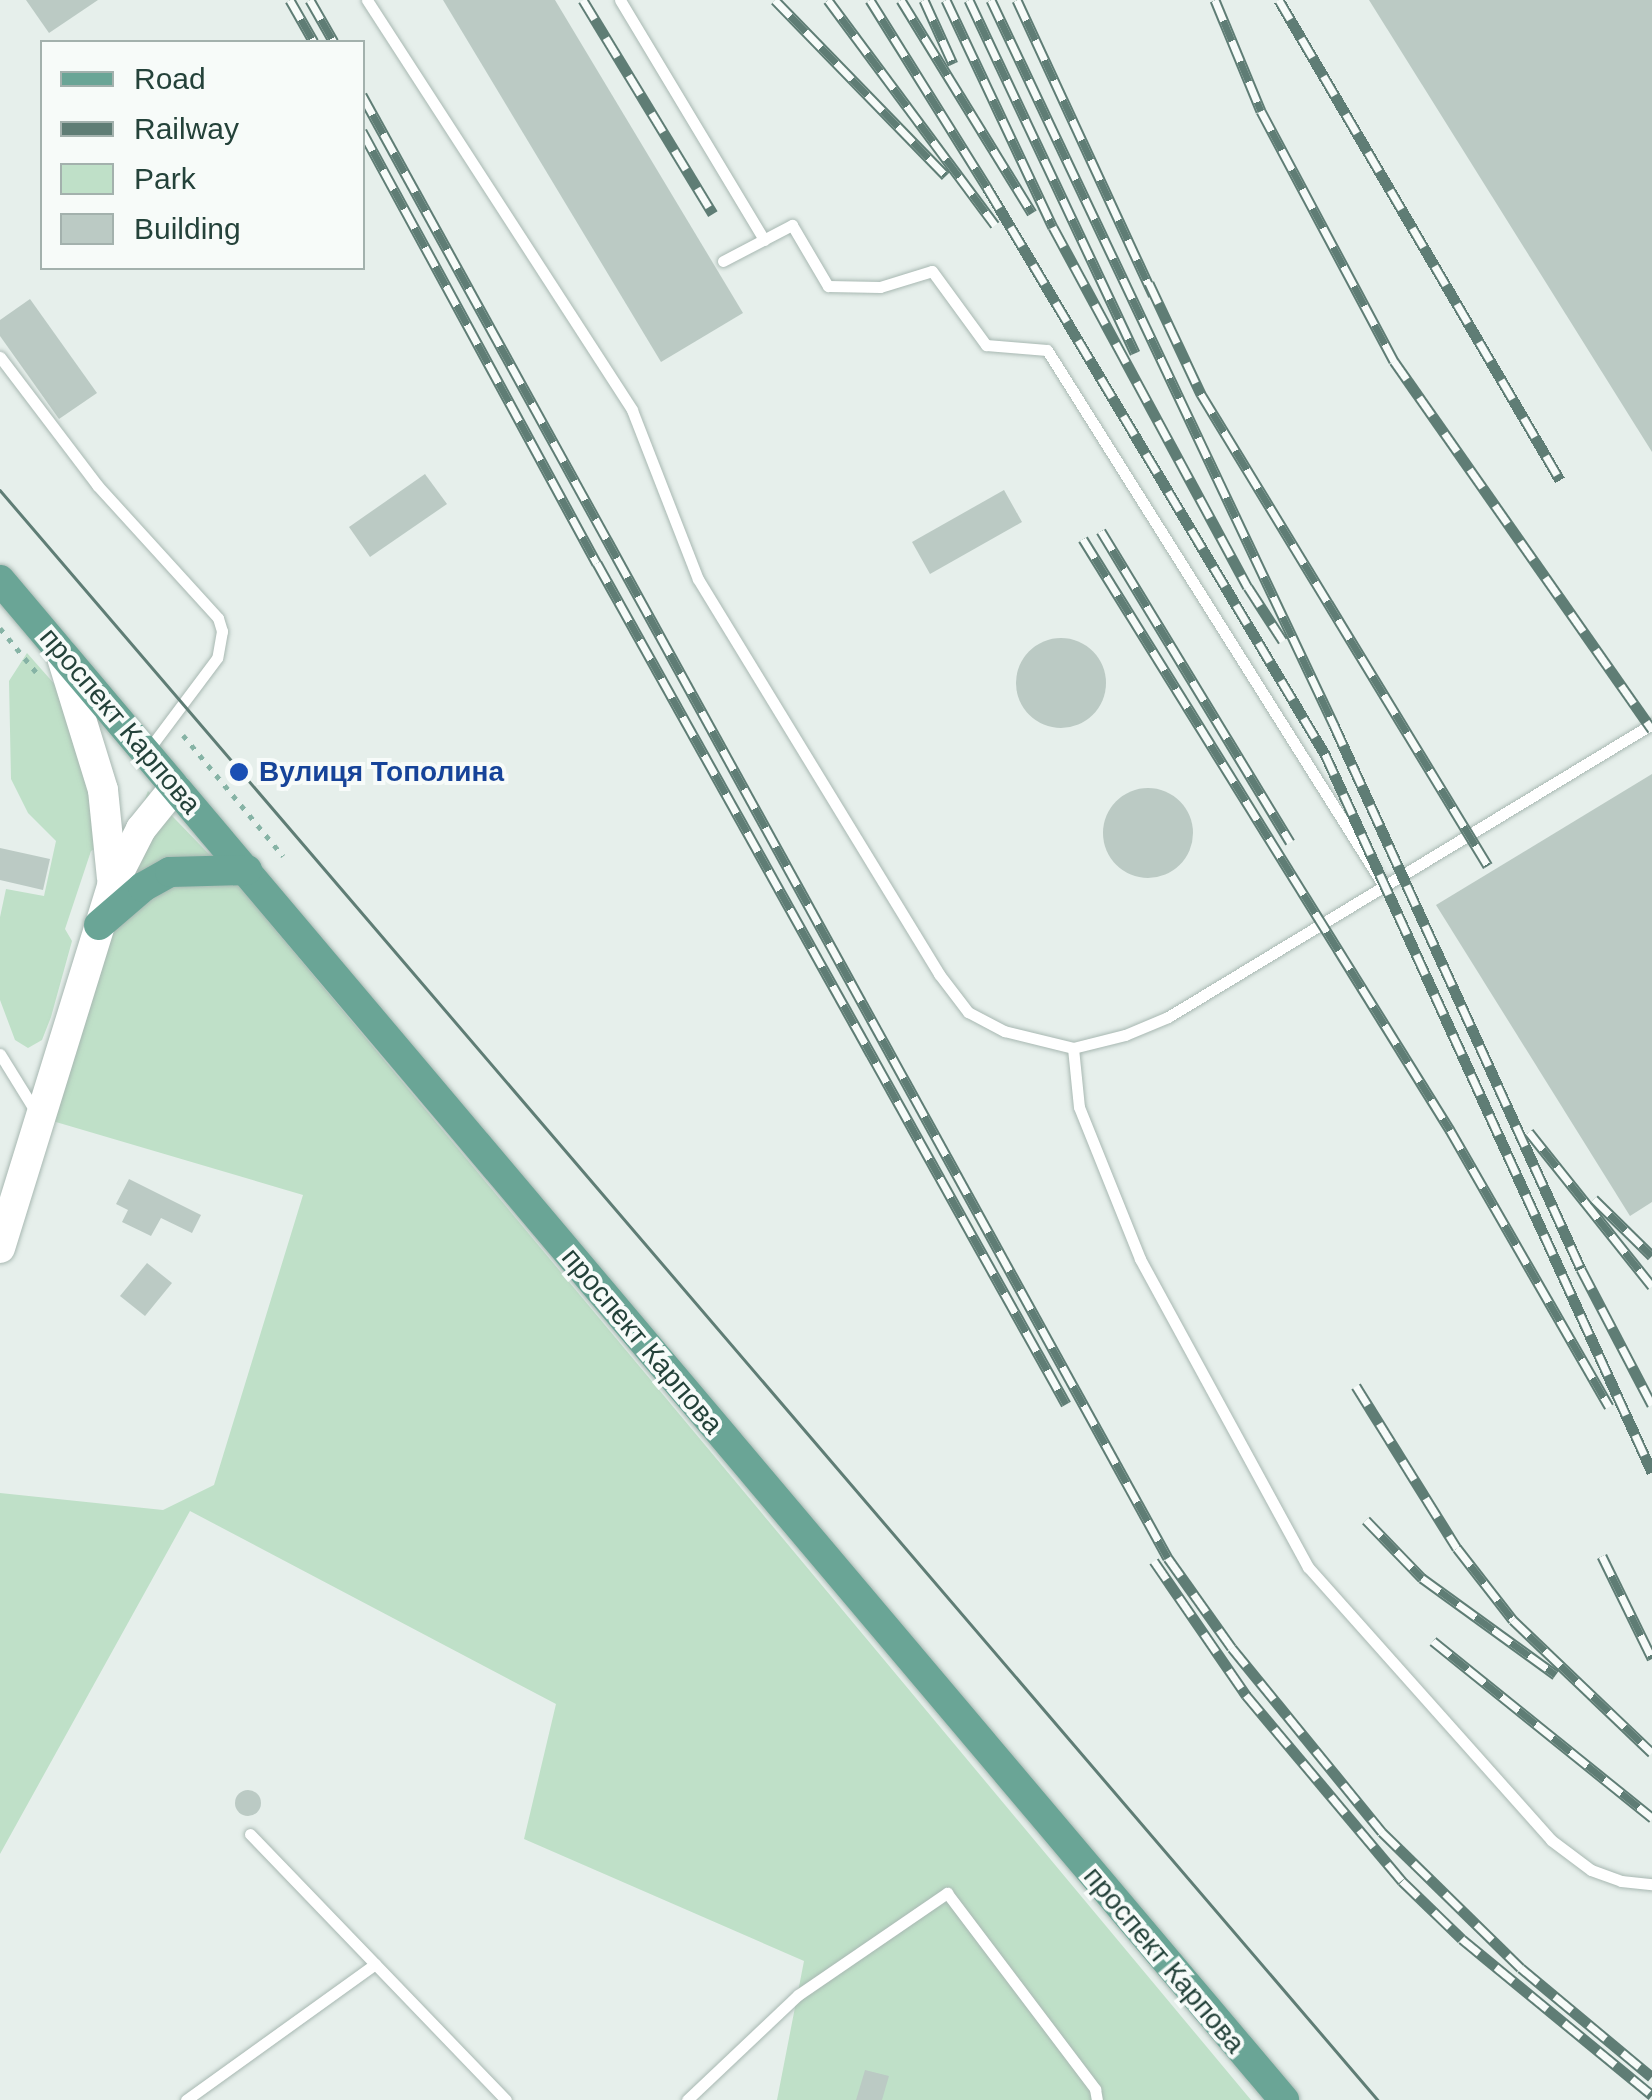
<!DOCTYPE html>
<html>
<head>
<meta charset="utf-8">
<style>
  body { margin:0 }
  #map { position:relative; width:1652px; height:2100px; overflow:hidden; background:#e6efeb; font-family:Helvetica,sans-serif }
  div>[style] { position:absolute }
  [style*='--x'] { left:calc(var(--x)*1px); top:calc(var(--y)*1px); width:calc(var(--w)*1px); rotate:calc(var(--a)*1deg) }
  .green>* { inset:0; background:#bfe0c8 }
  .building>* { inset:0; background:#bbcac4 }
  .round { border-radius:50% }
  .path>* { height:5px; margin-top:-2.5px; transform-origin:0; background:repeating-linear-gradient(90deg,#86b3a5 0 5px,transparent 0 13px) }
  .roads { filter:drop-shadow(0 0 2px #a8b8b2) drop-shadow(0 0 2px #a8b8b2) }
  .lane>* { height:11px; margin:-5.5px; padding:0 5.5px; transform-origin:5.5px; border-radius:5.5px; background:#fff }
  .secondary>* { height:30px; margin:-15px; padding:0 15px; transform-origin:15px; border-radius:15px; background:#fff }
  .primary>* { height:30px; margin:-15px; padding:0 15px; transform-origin:15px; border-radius:15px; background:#6aa596 }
  .tram>* { height:2.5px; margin:-1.25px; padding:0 1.25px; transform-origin:1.25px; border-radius:1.25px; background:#5f7d75 }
  .rail>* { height:11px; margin-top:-5.5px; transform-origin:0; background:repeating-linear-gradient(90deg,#f7fbf9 0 22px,#5f7d75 0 44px); box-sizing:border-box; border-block:2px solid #5f7d75 }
  .dots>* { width:28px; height:28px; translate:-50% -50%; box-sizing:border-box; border:5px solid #f7fbf9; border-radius:50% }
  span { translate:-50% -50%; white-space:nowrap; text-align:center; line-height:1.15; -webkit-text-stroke:8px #f7fbf9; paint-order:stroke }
  .street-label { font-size:28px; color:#24423a }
  .transit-label { font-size:28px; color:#164399; font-weight:700 }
  .left { translate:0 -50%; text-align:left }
  .legend { position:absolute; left:40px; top:40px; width:325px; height:230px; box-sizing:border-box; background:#f7fbf9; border:2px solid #a3b1ad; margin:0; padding:12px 18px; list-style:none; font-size:30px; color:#24423a }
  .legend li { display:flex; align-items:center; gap:20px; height:50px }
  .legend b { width:50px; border:2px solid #a3b1ad }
</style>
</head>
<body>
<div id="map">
  <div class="green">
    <i style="clip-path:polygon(27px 653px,57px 687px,93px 790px,98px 847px,91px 851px,65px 929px,72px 941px,51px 1017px,42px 1040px,28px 1048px,15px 1040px,0 1000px,0 917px,6px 889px,44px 896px,56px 841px,28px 813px,11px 779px,9px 681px)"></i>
    <i style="clip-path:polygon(148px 791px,234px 880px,1251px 2100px,777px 2100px,804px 1961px,524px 1839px,556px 1704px,190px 1511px,0 1854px,0 1493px,163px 1510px,214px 1485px,303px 1195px,39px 1117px,100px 919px)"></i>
  </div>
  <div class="building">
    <i style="clip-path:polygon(26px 0,98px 0,49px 33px)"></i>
    <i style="clip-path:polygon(443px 0,555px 0,743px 313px,661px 362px)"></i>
    <i style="clip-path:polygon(1369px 0,1652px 0,1652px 452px)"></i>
    <i style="clip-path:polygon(30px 299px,97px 393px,59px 419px,0 336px,0 320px)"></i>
    <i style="clip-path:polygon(425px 474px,447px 504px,370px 557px,349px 527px)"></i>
    <i style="clip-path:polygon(1004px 490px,1022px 522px,930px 574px,912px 542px)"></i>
    <i class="round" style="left:1016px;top:638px;width:90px;height:90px"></i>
    <i style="clip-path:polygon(1652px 774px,1652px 1202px,1630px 1216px,1436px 905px)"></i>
    <i class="round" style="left:1103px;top:788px;width:90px;height:90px"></i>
    <i style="clip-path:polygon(0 848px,50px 859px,43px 890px,0 880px)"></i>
    <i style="clip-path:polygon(129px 1179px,201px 1215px,192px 1233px,161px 1218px,151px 1236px,122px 1222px,128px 1210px,116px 1204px)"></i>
    <i style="clip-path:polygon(147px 1263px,172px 1283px,145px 1316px,120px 1296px)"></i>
    <i class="round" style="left:235px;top:1790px;width:26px;height:26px"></i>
    <i style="clip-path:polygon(865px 2070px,889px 2076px,882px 2100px,856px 2100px)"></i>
  </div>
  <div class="path">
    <i style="--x:0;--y:628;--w:57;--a:50.7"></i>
    <i style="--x:183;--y:735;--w:157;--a:50.4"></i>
  </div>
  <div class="roads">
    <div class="lane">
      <i style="--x:367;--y:0;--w:488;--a:57.1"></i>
      <i style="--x:632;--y:410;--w:181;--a:68.7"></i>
      <i style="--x:698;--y:579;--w:463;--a:58.6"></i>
      <i style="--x:939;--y:974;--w:48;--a:52.7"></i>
      <i style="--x:968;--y:1012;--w:41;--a:27.8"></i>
      <i style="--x:1004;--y:1031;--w:71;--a:13.8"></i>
      <i style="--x:1073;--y:1048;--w:54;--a:-14"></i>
      <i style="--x:1125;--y:1035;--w:47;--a:-22.7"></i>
      <i style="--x:1168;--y:1017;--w:566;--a:-31.19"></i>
      <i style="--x:620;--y:0;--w:280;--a:59"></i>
      <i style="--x:723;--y:261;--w:78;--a:-27.6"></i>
      <i style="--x:792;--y:225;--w:71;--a:59.5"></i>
      <i style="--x:828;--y:286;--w:52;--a:1.1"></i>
      <i style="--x:880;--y:287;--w:54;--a:-17.1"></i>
      <i style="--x:932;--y:271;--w:92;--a:53.9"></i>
      <i style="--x:986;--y:345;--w:61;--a:4.7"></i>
      <i style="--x:1047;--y:350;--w:633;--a:57.84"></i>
      <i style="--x:0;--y:357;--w:161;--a:52.8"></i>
      <i style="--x:97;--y:485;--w:180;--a:47.7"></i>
      <i style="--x:218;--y:618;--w:14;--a:73"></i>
      <i style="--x:222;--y:631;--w:27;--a:100"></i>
      <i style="--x:217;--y:658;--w:114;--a:126.8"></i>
      <i style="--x:1073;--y:1048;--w:59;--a:84.2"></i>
      <i style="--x:1079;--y:1107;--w:164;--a:68.1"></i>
      <i style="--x:1140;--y:1259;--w:351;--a:61.4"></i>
      <i style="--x:1308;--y:1567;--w:365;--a:48.3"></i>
      <i style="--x:1551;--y:1840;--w:50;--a:36.9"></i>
      <i style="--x:1591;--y:1870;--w:32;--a:20"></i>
      <i style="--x:1621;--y:1881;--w:31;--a:6"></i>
      <i style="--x:0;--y:1054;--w:70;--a:58.3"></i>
      <i style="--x:250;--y:1834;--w:369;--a:46.1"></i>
      <i style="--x:186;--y:2100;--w:233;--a:-35.7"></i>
      <i style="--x:687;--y:2100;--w:153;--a:-43.4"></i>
      <i style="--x:798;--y:1995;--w:181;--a:-34.4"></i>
      <i style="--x:947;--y:1893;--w:246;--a:52.9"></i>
      <i style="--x:1095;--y:2089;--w:11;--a:80"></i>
    </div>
    <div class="secondary">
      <i style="--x:60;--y:651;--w:145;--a:72.8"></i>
      <i style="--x:103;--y:790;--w:88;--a:84.2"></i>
      <i style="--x:0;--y:1248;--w:379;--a:-72.8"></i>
      <i style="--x:112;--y:886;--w:64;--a:-63"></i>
      <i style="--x:141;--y:829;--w:54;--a:-51"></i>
    </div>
    <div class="primary">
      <i style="--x:0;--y:580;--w:1990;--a:49.81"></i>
      <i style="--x:99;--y:925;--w:58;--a:-40.8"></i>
      <i style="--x:143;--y:887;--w:31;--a:-29"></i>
      <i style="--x:170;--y:872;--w:77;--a:-1.5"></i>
    </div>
  </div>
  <div class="tram">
    <i style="--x:0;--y:490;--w:2119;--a:49.44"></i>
  </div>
  <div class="rail">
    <i style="--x:290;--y:0;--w:48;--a:60.3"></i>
    <i style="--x:310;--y:0;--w:48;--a:60.3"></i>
    <i style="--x:583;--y:0;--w:250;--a:58.7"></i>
    <i style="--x:775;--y:0;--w:245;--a:45.8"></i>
    <i style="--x:828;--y:0;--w:280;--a:53.4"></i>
    <i style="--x:870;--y:0;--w:223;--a:58"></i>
    <i style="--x:988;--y:189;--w:658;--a:59.19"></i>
    <i style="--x:1325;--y:754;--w:789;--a:65.51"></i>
    <i style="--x:901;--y:0;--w:250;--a:58.4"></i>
    <i style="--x:924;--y:0;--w:70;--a:65.6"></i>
    <i style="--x:946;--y:0;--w:251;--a:64.8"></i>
    <i style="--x:1053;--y:227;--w:409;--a:61.6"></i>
    <i style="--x:1248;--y:587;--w:64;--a:57.1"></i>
    <i style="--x:969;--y:0;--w:390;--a:64.8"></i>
    <i style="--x:991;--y:0;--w:802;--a:64.68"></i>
    <i style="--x:1334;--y:725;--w:597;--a:65.58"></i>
    <i style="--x:1581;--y:1269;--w:153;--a:62.4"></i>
    <i style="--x:1017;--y:0;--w:325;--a:65.2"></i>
    <i style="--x:1215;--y:0;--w:120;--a:67.5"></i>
    <i style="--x:1261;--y:111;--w:283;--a:62"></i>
    <i style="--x:1394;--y:361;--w:450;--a:55"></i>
    <i style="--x:1279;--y:0;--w:556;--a:59.65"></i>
    <i style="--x:362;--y:95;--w:1670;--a:61.15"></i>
    <i style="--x:1168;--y:1558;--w:110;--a:54.6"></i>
    <i style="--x:1232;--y:1648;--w:237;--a:50.8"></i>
    <i style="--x:1382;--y:1832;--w:194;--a:44.4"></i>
    <i style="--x:1521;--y:1968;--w:170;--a:39.8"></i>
    <i style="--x:362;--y:131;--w:492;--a:61.5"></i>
    <i style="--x:597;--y:563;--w:963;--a:60.85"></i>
    <i style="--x:1149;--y:283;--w:123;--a:64.9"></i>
    <i style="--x:1201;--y:394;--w:552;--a:58.7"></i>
    <i style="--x:1101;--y:531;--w:364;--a:58.7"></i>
    <i style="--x:1083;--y:539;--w:696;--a:58.16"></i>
    <i style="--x:1450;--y:1130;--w:319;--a:60.1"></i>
    <i style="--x:1529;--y:1132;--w:197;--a:51.4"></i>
    <i style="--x:1594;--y:1199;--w:81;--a:44.5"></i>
    <i style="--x:1356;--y:1386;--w:191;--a:58.1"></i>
    <i style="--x:1457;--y:1548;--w:91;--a:52.1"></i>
    <i style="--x:1513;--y:1620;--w:192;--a:43.7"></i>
    <i style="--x:1366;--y:1520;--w:81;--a:46"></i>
    <i style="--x:1422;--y:1578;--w:165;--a:35.9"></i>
    <i style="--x:1602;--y:1556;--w:114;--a:63.9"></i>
    <i style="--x:1154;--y:1561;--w:163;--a:55.5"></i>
    <i style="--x:1246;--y:1695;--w:243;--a:50"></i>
    <i style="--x:1402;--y:1881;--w:83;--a:44"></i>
    <i style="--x:1462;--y:1939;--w:246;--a:39.4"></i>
    <i style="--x:1433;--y:1641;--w:282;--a:38.9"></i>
  </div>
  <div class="dots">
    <i style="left:239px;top:772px;background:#1a4fb4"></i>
  </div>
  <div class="street-label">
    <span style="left:120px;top:721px;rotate:50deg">проспект Карпова</span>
    <span style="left:642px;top:1341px;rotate:50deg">проспект Карпова</span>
    <span style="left:1164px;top:1960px;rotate:50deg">проспект Карпова</span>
  </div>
  <div class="transit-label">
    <span class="left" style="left:259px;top:772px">Вулиця Тополина</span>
  </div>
  <ul class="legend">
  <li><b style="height:12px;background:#6aa596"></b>Road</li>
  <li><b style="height:12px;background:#5f7d75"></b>Railway</li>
  <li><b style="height:28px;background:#bfe0c8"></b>Park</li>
  <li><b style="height:28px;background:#bbcac4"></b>Building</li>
  </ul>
</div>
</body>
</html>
